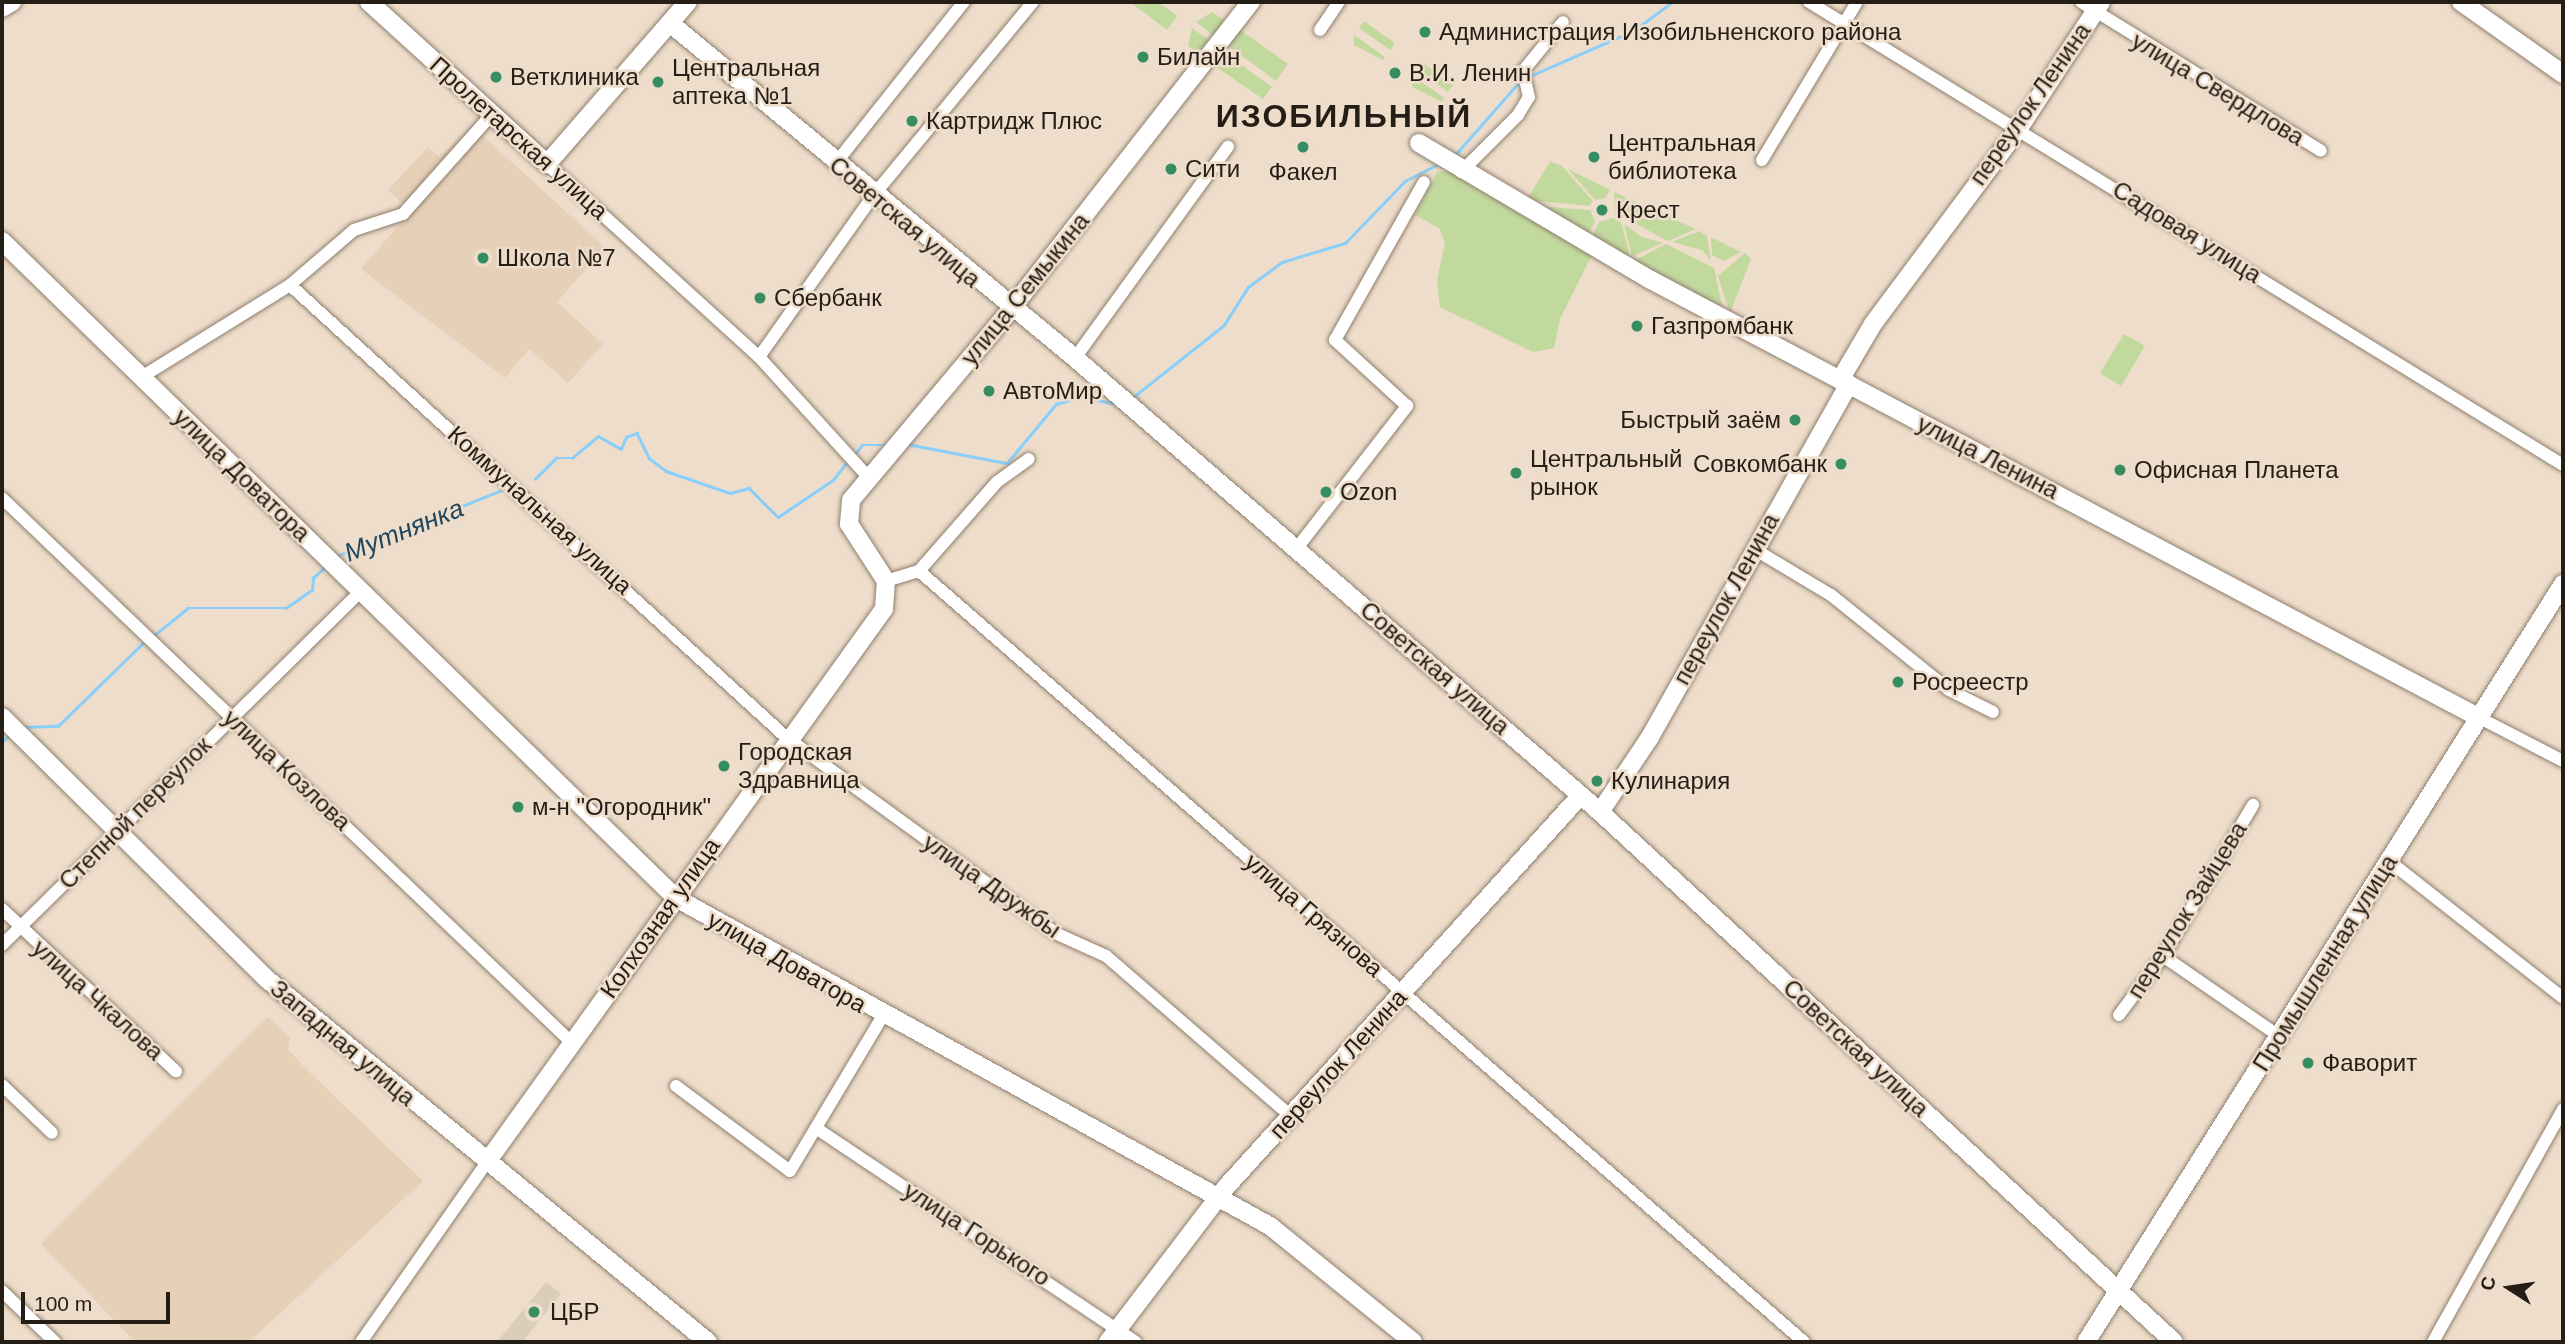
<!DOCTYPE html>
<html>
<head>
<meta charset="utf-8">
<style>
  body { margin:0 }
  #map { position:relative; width:2565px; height:1344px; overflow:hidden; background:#eeddca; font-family:Helvetica,sans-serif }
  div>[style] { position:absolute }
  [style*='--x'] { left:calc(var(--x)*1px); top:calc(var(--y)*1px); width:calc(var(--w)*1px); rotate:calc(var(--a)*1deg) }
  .built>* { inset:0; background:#e6d0b8 }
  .medical>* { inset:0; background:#dacdba }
  .green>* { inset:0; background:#c2d99e }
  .stream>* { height:2.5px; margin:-1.25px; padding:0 1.25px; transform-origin:1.25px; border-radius:1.25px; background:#89cffa }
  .roads { filter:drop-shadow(0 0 2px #8e7f6e) drop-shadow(0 0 2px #8e7f6e) }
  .street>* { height:12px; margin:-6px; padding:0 6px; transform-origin:6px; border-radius:6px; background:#fff }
  .secondary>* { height:18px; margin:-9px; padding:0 9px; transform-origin:9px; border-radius:9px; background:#fff }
  .dots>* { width:19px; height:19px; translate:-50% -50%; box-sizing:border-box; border:4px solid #eeddca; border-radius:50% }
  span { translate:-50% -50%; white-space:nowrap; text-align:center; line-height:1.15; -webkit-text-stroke:5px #eeddca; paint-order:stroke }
  .poi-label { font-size:24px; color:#241e17 }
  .left { translate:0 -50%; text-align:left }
  .right { translate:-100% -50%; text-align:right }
  .street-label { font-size:24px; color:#241e17 }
  .water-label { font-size:26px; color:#21475e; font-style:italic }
  .district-label { font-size:32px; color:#241e17; font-weight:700; letter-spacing:2px }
  .frame { position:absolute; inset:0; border:4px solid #241e17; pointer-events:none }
  .north { position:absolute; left:2474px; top:1253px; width:70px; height:70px; -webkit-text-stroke:5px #eeddca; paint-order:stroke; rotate:282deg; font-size:19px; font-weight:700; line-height:28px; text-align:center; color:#241e17 }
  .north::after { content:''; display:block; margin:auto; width:24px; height:32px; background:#241e17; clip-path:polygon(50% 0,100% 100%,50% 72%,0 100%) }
  .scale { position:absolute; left:21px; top:1292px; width:149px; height:32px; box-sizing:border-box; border:4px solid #241e17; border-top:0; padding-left:9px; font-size:21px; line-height:24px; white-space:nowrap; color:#241e17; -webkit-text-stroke:5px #eeddca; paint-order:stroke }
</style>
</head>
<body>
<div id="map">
  <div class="built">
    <i style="clip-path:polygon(472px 126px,605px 247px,557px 302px,603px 344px,568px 383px,529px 349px,505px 378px,361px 269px,411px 211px,388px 190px,428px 147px,440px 157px)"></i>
    <i style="clip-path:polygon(268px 1017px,290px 1038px,288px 1049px,304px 1067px,423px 1181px,249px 1342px,135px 1342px,41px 1244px)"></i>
  </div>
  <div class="medical">
    <i style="clip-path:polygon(546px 1282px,561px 1294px,522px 1342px,497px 1342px)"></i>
  </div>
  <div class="green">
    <i style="clip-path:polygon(1130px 2px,1158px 2px,1177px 16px,1167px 30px)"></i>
    <i style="clip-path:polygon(1212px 12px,1225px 21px,1214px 36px,1196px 22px)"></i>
    <i style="clip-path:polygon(1364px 21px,1395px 43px,1390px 50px,1359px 28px)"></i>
    <i style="clip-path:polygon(1192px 28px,1210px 41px,1200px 55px,1188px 46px)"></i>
    <i style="clip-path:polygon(1239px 29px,1288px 64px,1276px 81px,1227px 45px)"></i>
    <i style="clip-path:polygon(1354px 35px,1385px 57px,1383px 60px,1354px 45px)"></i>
    <i style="clip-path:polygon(1223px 52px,1272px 87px,1263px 99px,1213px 65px)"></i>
    <i style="clip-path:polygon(1423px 63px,1453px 85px,1448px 92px,1418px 70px)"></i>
    <i style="clip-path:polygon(1413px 76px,1444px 98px,1442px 102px,1412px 87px)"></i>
    <i style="clip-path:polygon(1550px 161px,1562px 166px,1593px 201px,1590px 206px,1527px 200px)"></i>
    <i style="clip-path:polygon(1568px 169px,1610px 190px,1606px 198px,1595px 200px)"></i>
    <i style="clip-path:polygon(1448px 171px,1592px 255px,1560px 319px,1554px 348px,1533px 352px,1440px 307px,1437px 281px,1445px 242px,1439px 228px,1415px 215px,1437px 172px)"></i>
    <i style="clip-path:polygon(1614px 192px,1696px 229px,1668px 241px,1615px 213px)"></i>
    <i style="clip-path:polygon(1535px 206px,1590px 210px,1595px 221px,1588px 235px)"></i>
    <i style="clip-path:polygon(1612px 218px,1621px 222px,1630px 257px,1592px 237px,1599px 222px)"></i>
    <i style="clip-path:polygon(1624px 224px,1642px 237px,1663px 243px,1632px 256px)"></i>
    <i style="clip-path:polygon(1699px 231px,1707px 236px,1711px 261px,1702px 250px,1672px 242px)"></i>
    <i style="clip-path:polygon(1711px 237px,1741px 252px,1724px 261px,1712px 255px)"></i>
    <i style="clip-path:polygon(1666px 244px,1714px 268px,1723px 310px,1634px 261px)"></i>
    <i style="clip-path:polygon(1745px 253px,1751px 259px,1730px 313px,1718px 276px)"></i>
    <i style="clip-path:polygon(2124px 334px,2145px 346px,2121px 386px,2100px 373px)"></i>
  </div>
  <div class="stream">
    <i style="--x:1530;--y:76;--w:112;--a:-23.6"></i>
    <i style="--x:1633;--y:31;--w:49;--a:-36.6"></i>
    <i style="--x:1454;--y:156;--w:101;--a:-48.6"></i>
    <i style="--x:1132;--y:398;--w:117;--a:-38.4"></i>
    <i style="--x:1224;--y:325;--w:45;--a:-57.7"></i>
    <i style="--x:1248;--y:287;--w:42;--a:-36.3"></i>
    <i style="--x:1282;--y:262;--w:66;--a:-16.8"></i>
    <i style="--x:1345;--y:243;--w:86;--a:-45.9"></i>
    <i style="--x:1405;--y:181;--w:38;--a:-27"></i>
    <i style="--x:907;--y:444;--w:102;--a:10.8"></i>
    <i style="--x:1007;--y:463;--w:77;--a:-50.3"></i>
    <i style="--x:1056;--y:404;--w:26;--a:-16"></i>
    <i style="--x:1081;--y:397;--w:36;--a:11"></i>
    <i style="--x:855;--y:454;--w:11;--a:-52"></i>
    <i style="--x:862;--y:445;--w:24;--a:0"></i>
    <i style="--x:535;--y:479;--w:30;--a:-45"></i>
    <i style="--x:556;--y:458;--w:16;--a:0"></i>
    <i style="--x:572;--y:458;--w:34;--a:-40"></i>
    <i style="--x:598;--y:436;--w:26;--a:29"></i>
    <i style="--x:621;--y:449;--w:13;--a:-67"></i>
    <i style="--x:626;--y:437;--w:12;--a:-20"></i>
    <i style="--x:637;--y:433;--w:28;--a:64"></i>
    <i style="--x:649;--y:458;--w:21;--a:37"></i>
    <i style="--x:666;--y:471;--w:68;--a:19"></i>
    <i style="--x:730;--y:493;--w:20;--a:-15"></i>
    <i style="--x:749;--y:488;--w:41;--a:45"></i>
    <i style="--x:778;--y:517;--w:66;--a:-33.9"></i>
    <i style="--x:833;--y:480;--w:24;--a:-52"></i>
    <i style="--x:337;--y:556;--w:178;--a:-21.8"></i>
    <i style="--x:152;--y:637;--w:46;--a:-38.9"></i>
    <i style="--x:188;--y:608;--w:98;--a:0"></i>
    <i style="--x:286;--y:608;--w:32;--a:-35"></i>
    <i style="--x:312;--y:590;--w:12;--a:-85"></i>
    <i style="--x:313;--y:578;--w:19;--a:-43"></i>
    <i style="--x:22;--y:727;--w:36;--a:-2"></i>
    <i style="--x:58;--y:726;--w:123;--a:-44.3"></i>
    <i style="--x:2;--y:741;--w:11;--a:-34"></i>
  </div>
  <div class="roads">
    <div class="street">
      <i style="--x:1809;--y:2;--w:885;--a:31.55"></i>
      <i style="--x:2081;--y:2;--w:282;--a:31.8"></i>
      <i style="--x:1320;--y:30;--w:34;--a:-56"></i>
      <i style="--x:1762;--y:160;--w:184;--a:-59"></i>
      <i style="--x:547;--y:164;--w:287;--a:42.3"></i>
      <i style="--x:759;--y:357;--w:164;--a:47.7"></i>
      <i style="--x:835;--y:164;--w:207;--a:-51.5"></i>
      <i style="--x:1461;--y:172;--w:81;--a:-45"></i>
      <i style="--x:1518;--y:115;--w:21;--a:-59"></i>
      <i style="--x:1529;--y:97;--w:27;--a:-103"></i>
      <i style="--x:1523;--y:71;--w:63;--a:-50.8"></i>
      <i style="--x:290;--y:285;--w:672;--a:42.35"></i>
      <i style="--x:787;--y:738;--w:331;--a:36"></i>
      <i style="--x:1055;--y:933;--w:56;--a:24.3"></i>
      <i style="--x:1106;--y:956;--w:245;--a:40.9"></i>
      <i style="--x:759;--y:357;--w:197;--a:-54.7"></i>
      <i style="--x:873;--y:196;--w:251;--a:-50.5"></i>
      <i style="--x:1075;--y:358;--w:261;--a:-54.1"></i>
      <i style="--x:140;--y:378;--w:176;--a:-31.8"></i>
      <i style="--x:290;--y:285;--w:84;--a:-40.7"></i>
      <i style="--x:354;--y:230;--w:52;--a:-18.1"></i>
      <i style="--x:403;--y:214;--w:134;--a:-48.3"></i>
      <i style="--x:2;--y:498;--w:787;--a:43.71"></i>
      <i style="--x:1297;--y:548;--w:180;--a:-52.2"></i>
      <i style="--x:1407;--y:406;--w:98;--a:-137.5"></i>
      <i style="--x:1335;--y:340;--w:181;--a:-60.6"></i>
      <i style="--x:1754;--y:549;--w:90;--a:30.9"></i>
      <i style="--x:1831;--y:595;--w:151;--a:38.8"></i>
      <i style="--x:1949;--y:690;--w:49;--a:26.6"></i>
      <i style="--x:919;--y:571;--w:1174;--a:41.06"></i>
      <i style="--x:886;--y:581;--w:34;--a:-17"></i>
      <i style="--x:919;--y:571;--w:118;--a:-48.8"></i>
      <i style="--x:997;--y:482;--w:39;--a:-36"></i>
      <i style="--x:2478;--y:717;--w:96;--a:27.4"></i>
      <i style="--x:2389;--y:861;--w:221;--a:38.2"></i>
      <i style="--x:2;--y:909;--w:238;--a:43"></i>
      <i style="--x:2;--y:945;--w:501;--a:-44.6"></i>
      <i style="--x:2163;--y:956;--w:141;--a:34.6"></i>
      <i style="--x:2119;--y:1015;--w:74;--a:-53.3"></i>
      <i style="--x:2163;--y:956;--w:176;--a:-59.2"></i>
      <i style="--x:2;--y:1085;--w:69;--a:43.8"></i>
      <i style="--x:676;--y:1086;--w:142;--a:36.7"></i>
      <i style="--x:790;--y:1171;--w:179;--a:-59.1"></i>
      <i style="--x:816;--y:1128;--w:385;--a:33.8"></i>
      <i style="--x:2;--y:1291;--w:74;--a:43.9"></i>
      <i style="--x:361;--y:1342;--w:220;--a:-55"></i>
      <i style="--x:2433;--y:1342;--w:267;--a:-60.8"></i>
    </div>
    <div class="secondary">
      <i style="--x:369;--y:2;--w:241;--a:42.3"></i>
      <i style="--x:547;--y:164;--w:215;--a:-49"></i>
      <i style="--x:2461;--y:2;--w:125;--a:35.2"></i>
      <i style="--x:2;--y:8;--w:12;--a:-31"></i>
      <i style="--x:671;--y:24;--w:524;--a:39.58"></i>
      <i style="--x:1075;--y:358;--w:694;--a:40.85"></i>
      <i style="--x:1600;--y:812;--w:781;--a:42.72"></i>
      <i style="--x:1419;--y:143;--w:267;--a:30.6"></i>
      <i style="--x:1649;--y:279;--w:938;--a:27.85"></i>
      <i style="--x:2;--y:241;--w:941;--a:44.27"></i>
      <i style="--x:676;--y:898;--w:679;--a:28.91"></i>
      <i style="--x:1270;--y:1226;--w:184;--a:39"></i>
      <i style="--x:1840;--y:380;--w:65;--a:-59.5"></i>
      <i style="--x:1873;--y:324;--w:244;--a:-53.3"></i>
      <i style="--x:2019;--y:128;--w:150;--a:-56.9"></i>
      <i style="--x:2;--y:717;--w:374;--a:44.7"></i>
      <i style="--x:268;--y:980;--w:570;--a:39.45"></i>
      <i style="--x:1600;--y:812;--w:90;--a:-56.3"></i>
      <i style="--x:1650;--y:737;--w:405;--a:-60.6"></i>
      <i style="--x:487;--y:1162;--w:681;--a:-54.33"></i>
      <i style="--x:884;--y:609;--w:28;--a:-86"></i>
      <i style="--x:886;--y:581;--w:68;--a:-123"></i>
      <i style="--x:849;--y:524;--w:24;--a:-85"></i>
      <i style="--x:851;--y:500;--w:249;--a:-50"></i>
      <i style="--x:1011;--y:309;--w:390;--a:-52"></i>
      <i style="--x:1108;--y:1342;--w:196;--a:-52.7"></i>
      <i style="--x:1227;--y:1186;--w:527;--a:-47.84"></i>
      <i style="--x:2086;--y:1342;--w:896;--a:-57.82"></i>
    </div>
  </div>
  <div class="dots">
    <i style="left:1425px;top:32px;background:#358d61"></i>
    <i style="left:1143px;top:57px;background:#358d61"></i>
    <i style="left:1395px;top:73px;background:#358d61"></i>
    <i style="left:496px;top:77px;background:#358d61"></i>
    <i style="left:658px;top:82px;background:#358d61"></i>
    <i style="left:912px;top:121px;background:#358d61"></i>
    <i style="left:1303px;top:147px;background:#358d61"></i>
    <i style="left:1594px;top:157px;background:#358d61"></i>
    <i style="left:1171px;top:169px;background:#358d61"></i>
    <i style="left:1602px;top:210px;background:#358d61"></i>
    <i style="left:483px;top:258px;background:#358d61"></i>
    <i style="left:760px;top:298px;background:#358d61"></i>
    <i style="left:1637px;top:326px;background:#358d61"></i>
    <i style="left:989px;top:391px;background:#358d61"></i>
    <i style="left:1795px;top:420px;background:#358d61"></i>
    <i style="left:1841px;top:464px;background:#358d61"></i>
    <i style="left:2120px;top:470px;background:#358d61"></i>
    <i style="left:1516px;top:473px;background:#358d61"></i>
    <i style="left:1326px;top:492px;background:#358d61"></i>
    <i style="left:1898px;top:682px;background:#358d61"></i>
    <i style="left:724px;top:766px;background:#358d61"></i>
    <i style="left:1597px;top:781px;background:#358d61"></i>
    <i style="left:518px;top:807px;background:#358d61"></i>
    <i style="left:2308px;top:1063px;background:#358d61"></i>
    <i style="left:534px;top:1312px;background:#358d61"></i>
  </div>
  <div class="poi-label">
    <span class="left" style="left:1439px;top:32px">Администрация Изобильненского района</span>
    <span class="left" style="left:1157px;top:57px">Билайн</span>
    <span class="left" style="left:672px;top:82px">Центральная<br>аптека №1</span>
    <span class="left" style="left:1409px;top:73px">В.И. Ленин</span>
    <span class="left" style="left:510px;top:77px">Ветклиника</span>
    <span class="left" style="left:926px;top:121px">Картридж Плюс</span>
    <span class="left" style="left:1608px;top:157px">Центральная<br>библиотека</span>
    <span class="left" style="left:1185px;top:169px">Сити</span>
    <span style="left:1303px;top:172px">Факел</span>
    <span class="left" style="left:1616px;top:210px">Крест</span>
    <span class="left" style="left:497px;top:258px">Школа №7</span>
    <span class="left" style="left:774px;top:298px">Сбербанк</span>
    <span class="left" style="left:1651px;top:326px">Газпромбанк</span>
    <span class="left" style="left:1003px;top:391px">АвтоМир</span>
    <span class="right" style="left:1781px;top:420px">Быстрый заём</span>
    <span class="left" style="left:1530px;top:473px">Центральный<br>рынок</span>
    <span class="right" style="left:1827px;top:464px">Совкомбанк</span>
    <span class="left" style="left:2134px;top:470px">Офисная Планета</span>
    <span class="left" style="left:1340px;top:492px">Ozon</span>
    <span class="left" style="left:1912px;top:682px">Росреестр</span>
    <span class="left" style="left:738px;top:766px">Городская<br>Здравница</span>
    <span class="left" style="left:1611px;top:781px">Кулинария</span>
    <span class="left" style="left:532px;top:807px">м-н "Огородник"</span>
    <span class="left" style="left:2322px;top:1063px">Фаворит</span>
    <span class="left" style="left:550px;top:1312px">ЦБР</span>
  </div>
  <div class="street-label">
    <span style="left:2218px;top:89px;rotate:31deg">улица Свердлова</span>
    <span style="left:2030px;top:104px;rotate:-55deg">переулок Ленина</span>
    <span style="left:519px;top:138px;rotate:42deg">Пролетарская улица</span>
    <span style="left:905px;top:222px;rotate:40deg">Советская улица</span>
    <span style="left:2187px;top:232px;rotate:32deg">Садовая улица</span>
    <span style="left:1025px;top:289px;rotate:-51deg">улица Семыкина</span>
    <span style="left:1988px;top:457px;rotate:27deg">улица Ленина</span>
    <span style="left:242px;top:475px;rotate:44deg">улица Доватора</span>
    <span style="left:540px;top:510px;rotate:42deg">Коммунальная улица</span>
    <span style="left:1726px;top:599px;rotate:-61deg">переулок Ленина</span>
    <span style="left:1435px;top:668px;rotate:41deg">Советская улица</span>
    <span style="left:287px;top:770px;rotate:43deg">улица Козлова</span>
    <span style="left:135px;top:813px;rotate:-45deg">Степной переулок</span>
    <span style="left:992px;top:886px;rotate:35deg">улица Дружбы</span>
    <span style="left:2187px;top:910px;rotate:-58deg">переулок Зайцева</span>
    <span style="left:1314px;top:915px;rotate:41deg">улица Грязнова</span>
    <span style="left:660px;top:918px;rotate:-55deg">Колхозная улица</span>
    <span style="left:787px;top:962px;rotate:30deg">улица Доватора</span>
    <span style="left:2325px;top:963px;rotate:-58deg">Промышленная улица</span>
    <span style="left:98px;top:1000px;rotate:42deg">улица Чкалова</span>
    <span style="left:343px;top:1043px;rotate:40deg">Западная улица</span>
    <span style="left:1856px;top:1048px;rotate:43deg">Советская улица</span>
    <span style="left:1338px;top:1064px;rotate:-48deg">переулок Ленина</span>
    <span style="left:977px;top:1234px;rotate:33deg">улица Горького</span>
  </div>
  <div class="water-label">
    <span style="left:404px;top:531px;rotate:-22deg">Мутнянка</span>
  </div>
  <div class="district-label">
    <span style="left:1344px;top:116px">ИЗОБИЛЬНЫЙ</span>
  </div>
  <div class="frame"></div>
  <div class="north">С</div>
  <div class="scale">100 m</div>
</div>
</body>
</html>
